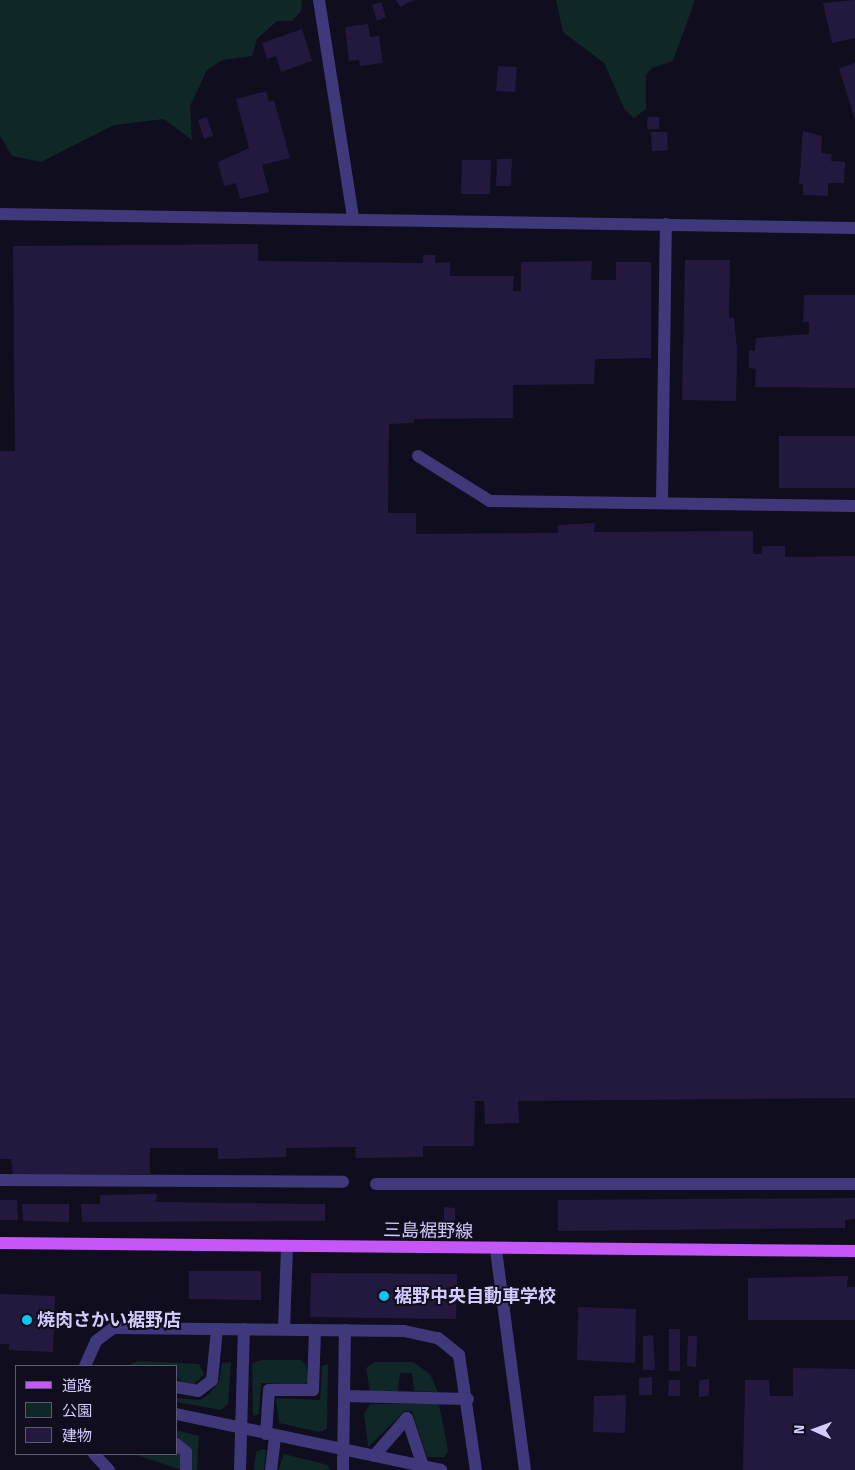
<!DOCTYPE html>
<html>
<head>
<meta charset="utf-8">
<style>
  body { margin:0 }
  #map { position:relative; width:855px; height:1470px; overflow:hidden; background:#100d1e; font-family:"Fira Sans","Noto Sans JP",sans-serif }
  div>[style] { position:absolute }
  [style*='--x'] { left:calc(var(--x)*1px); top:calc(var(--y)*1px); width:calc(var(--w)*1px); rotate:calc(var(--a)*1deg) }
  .green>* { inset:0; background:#102727 }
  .building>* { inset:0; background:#23193e }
  .minor>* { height:12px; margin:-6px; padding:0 6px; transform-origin:6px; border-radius:6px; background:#3f397b }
  .major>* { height:12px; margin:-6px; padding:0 6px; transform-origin:6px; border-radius:6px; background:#c557f9 }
  .dots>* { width:14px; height:14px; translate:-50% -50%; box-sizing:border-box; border:2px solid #100d1e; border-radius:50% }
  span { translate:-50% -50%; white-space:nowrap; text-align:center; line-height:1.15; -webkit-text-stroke:4px #100d1e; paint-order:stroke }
  .street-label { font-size:18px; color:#d4cbfd }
  .poi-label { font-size:18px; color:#d4cbfd; font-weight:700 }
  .left { translate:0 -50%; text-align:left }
  .legend { position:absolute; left:15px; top:1365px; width:162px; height:90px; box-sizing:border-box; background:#100d1e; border:1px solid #5e5977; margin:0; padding:6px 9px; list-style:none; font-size:15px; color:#d4cbfd }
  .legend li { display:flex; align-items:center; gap:10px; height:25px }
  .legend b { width:25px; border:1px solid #5e5977 }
  .north { position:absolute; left:790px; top:1405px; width:50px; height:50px; -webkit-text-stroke:4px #100d1e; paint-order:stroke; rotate:272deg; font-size:14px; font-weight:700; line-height:20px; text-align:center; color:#d4cbfd }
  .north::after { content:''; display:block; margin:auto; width:18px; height:22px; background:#d4cbfd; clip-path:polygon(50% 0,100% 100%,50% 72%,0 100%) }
</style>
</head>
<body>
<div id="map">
  <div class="green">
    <i style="clip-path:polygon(0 0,302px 0,301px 11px,292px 21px,277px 21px,257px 39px,252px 56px,223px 60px,207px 70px,190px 106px,192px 140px,164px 119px,114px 125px,41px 162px,12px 156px,0 136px)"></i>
    <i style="clip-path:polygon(556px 0,695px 0,673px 61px,652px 68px,646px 75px,646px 109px,634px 118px,625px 110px,604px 63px,563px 32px)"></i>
    <i style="clip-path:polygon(262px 1360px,301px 1360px,306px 1365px,308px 1381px,304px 1385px,261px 1383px,259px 1414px,253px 1416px,252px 1363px)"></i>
    <i style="clip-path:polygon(138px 1361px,199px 1364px,204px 1374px,193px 1385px,184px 1384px,176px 1376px,176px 1366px,126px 1366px)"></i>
    <i style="clip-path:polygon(231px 1362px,228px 1404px,221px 1410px,176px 1402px,176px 1398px,200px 1400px,209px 1394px,219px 1382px,222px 1363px)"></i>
    <i style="clip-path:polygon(374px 1362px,413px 1362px,430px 1374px,438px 1392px,414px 1391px,412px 1373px,400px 1373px,398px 1391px,370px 1391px,366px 1368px)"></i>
    <i style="clip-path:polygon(328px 1364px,327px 1429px,319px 1432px,279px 1423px,276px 1398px,320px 1400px,322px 1366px)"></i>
    <i style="clip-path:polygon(370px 1404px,439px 1404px,448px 1451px,444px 1457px,427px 1457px,412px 1411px,405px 1411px,368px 1447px,364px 1414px)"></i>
    <i style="clip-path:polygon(176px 1430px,199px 1436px,197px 1470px,190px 1470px,176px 1441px)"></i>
    <i style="clip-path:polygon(176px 1449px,181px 1451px,182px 1470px,133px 1454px,176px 1454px)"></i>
    <i style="clip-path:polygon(262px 1449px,266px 1450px,264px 1470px,254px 1470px,256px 1452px)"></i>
    <i style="clip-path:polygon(284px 1454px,328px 1465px,330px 1470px,278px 1470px)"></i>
  </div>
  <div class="building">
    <i style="clip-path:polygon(396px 0,414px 0,400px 7px)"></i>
    <i style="clip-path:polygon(855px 0,855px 38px,832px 43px,823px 3px)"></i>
    <i style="clip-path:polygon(381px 2px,386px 17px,377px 21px,372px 5px)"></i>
    <i style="clip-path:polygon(368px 24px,370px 37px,379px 36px,383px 63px,360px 66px,359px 60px,349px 61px,345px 27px)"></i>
    <i style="clip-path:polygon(302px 29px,312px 61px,281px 72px,276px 56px,267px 59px,262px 43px)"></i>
    <i style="clip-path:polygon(855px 63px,855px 120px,839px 68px)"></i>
    <i style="clip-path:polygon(498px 66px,517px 67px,515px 92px,496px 91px)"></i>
    <i style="clip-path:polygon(266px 91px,269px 102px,274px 100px,290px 158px,262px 165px,269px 192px,240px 199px,236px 183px,224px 186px,218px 162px,249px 148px,236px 99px)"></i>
    <i style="clip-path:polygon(207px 117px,213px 136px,204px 139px,198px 120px)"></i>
    <i style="clip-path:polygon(648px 117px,659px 117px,659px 129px,647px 129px)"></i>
    <i style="clip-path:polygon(803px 131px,822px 136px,821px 153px,832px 154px,831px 161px,845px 162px,844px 183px,828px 183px,828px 196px,803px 195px,803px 184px,799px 184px)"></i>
    <i style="clip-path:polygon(651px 132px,667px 132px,668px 150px,652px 151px)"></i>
    <i style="clip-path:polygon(497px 159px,512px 159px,511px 186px,496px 186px)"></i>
    <i style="clip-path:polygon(462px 160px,491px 160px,490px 194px,461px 194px)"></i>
    <i style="clip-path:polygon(258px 244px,258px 261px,423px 263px,423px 255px,435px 255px,435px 263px,450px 262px,450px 276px,514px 276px,513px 291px,521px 291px,521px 262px,592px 261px,591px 280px,616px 280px,616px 262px,651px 262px,651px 358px,595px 359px,594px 384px,513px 385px,513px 418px,414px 419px,414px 423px,389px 424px,388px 513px,416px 513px,416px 534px,558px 533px,558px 525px,595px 523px,594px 532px,753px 531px,753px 554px,762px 554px,762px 546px,785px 546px,785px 557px,855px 556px,855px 1098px,518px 1101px,519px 1123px,485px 1124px,484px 1101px,475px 1101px,474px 1146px,423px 1146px,423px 1157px,356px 1158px,355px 1147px,286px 1148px,286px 1157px,218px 1159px,218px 1148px,150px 1148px,150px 1174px,13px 1174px,11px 1159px,0 1159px,0 451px,15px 451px,13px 246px)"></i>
    <i style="clip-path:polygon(685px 260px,730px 260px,729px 318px,734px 318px,737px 349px,736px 401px,682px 400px)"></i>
    <i style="clip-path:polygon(804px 295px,855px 295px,855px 388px,755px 387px,756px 369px,749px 368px,749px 350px,755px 351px,756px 338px,809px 334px,809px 322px,803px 322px)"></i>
    <i style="clip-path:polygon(779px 436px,855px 436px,855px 488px,779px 488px)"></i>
    <i style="clip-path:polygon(157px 1194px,156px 1202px,325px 1204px,325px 1221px,82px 1222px,81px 1204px,100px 1204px,100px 1195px)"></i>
    <i style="clip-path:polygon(855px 1198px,855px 1219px,845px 1220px,845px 1228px,558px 1231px,558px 1200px)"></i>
    <i style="clip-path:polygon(0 1200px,17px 1200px,18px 1220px,0 1220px)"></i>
    <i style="clip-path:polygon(22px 1204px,69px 1204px,69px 1222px,23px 1221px)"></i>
    <i style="clip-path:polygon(444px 1207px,455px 1208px,455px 1224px,444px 1224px)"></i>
    <i style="clip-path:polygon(189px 1271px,261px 1271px,261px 1300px,189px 1299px)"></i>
    <i style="clip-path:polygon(311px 1273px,457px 1274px,456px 1319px,310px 1317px)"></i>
    <i style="clip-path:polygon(848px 1276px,847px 1287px,855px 1287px,855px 1320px,748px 1320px,748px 1278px)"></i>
    <i style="clip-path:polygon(0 1294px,55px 1296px,53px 1352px,9px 1350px,9px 1344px,0 1344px)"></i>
    <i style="clip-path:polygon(578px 1307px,636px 1309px,635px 1363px,577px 1360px)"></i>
    <i style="clip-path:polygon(669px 1329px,680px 1329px,680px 1371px,669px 1371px)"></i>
    <i style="clip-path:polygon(653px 1335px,655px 1370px,643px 1370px,643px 1336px)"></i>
    <i style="clip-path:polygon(688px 1336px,697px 1336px,696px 1367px,687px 1366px)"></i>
    <i style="clip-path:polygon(793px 1368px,855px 1369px,855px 1470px,743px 1470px,745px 1380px,769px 1380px,770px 1396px,793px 1396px)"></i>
    <i style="clip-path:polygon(652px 1377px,652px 1395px,639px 1395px,639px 1378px)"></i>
    <i style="clip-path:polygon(709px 1379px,709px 1396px,699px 1397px,699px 1380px)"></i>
    <i style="clip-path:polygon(669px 1380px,680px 1380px,680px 1396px,668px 1396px)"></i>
    <i style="clip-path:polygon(626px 1395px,625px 1433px,593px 1432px,594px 1396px)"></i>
  </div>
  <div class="minor">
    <i style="--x:319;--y:0;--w:221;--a:81.1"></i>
    <i style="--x:0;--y:214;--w:855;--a:0.94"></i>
    <i style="--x:418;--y:456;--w:85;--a:32"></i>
    <i style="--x:490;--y:501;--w:365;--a:0.8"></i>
    <i style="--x:662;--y:503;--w:279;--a:-89.2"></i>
    <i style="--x:0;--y:1180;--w:343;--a:0.3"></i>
    <i style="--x:376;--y:1184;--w:479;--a:0"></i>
    <i style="--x:496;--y:1250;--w:222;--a:82.5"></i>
    <i style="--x:284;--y:1329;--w:82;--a:-87.9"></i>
    <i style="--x:85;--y:1366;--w:27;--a:-66"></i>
    <i style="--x:96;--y:1341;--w:21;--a:-37"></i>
    <i style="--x:113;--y:1328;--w:291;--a:0.6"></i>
    <i style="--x:404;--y:1331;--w:35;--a:12"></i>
    <i style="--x:438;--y:1338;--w:27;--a:39"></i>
    <i style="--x:459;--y:1355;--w:116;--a:81.6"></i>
    <i style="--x:176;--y:1387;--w:22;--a:10"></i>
    <i style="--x:198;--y:1391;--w:18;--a:-38"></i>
    <i style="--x:212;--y:1380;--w:51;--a:-84.4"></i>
    <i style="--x:344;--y:1396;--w:124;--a:1.4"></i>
    <i style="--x:176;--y:1414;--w:271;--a:11.9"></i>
    <i style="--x:266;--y:1434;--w:44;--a:-86.1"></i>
    <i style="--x:269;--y:1390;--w:44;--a:0"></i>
    <i style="--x:313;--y:1390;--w:60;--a:-88.1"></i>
    <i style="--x:176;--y:1444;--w:13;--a:39"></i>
    <i style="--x:186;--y:1452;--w:18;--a:90"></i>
    <i style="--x:94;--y:1454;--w:22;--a:47"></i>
    <i style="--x:374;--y:1456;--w:50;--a:-49"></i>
    <i style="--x:407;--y:1418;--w:51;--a:71.6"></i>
    <i style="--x:240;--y:1470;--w:141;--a:-88.4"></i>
    <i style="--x:271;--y:1470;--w:34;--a:-83"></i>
    <i style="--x:343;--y:1470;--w:140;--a:-89.2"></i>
  </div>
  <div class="major">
    <i style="--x:0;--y:1243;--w:855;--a:0.54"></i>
  </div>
  <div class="dots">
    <i style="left:384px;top:1296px;background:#09c8ec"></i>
    <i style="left:27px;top:1320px;background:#09c8ec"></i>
  </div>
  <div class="street-label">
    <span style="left:428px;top:1231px;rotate:1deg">三島裾野線</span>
  </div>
  <div class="poi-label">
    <span class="left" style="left:394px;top:1296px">裾野中央自動車学校</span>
    <span class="left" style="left:37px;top:1320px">焼肉さかい裾野店</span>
  </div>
  <ul class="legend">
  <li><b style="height:6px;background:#c557f9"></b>道路</li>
  <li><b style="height:14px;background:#102727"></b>公園</li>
  <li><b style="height:14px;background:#23193e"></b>建物</li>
  </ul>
  <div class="north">N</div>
</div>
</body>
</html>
